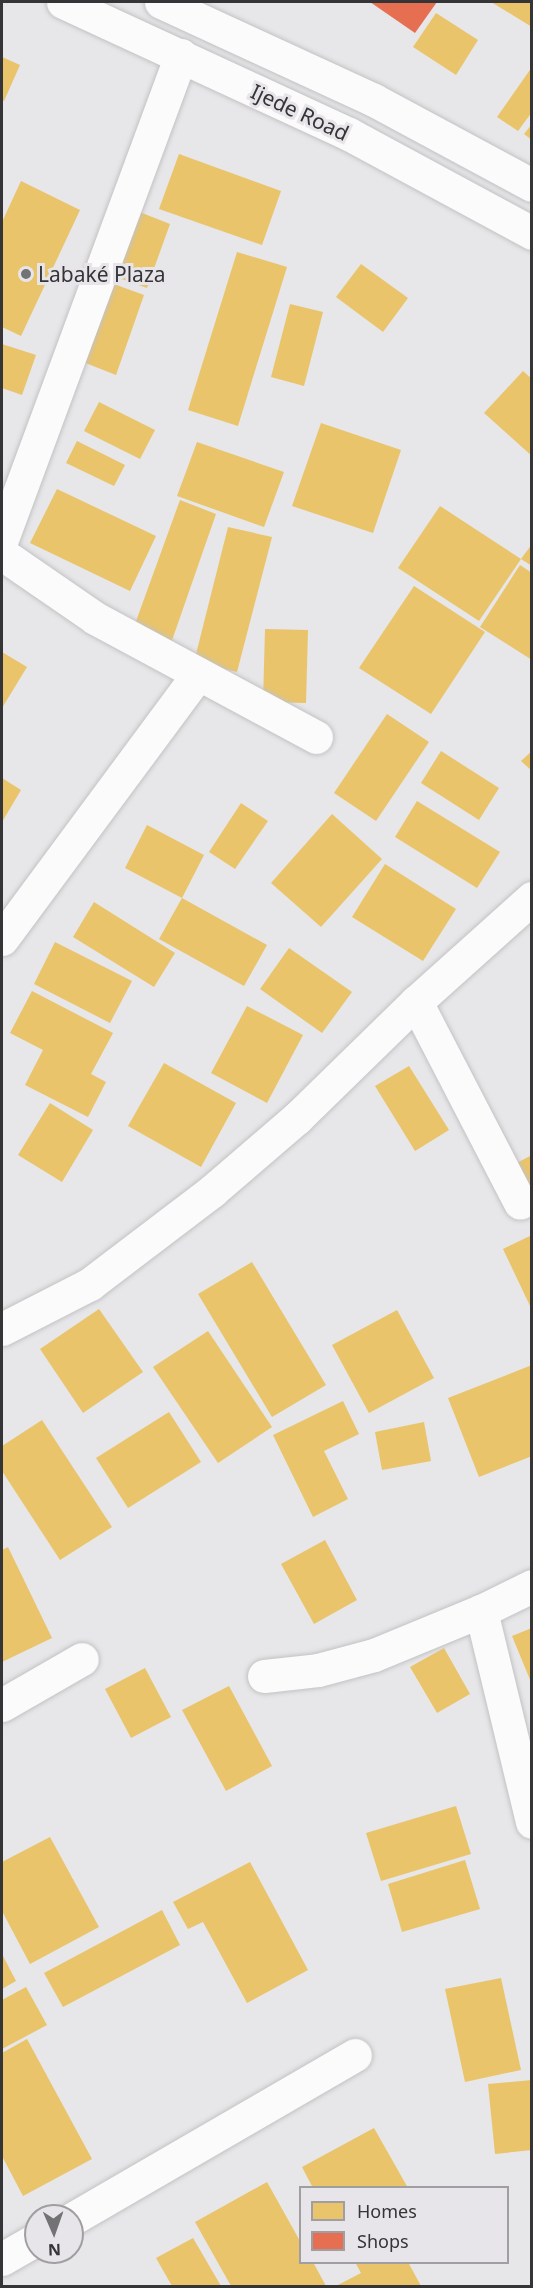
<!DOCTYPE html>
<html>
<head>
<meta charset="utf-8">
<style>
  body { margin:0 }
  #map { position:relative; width:533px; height:2288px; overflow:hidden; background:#e7e6e8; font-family:"Noto Sans",sans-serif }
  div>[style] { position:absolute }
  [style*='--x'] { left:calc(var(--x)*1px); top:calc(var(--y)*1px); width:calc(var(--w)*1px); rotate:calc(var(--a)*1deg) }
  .homes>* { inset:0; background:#e9c46a }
  .shops>* { inset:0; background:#e76f51 }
  .roads { filter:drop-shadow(0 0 2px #c3c2c4) drop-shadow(0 0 2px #c3c2c4) }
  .minor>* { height:33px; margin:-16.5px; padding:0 16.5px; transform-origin:16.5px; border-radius:16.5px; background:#fbfbfc }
  .major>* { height:33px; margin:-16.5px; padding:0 16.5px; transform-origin:16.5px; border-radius:16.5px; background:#fbfbfc }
  .dots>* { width:16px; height:16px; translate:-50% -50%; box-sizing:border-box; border:3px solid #e7e5e9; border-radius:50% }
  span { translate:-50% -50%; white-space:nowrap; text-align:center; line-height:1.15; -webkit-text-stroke:6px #e7e5e9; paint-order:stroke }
  .street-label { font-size:21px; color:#353436 }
  .poi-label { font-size:21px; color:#353436 }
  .left { translate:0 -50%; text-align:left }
  .frame { position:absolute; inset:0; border:3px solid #353436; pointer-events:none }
  .legend { position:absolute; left:299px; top:2186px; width:210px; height:78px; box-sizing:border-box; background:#e7e5e9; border:2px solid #a09ea1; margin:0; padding:8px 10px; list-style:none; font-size:18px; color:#353436 }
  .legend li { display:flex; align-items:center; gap:12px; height:30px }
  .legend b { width:30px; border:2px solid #a09ea1 }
  .north { position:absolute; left:24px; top:2204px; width:60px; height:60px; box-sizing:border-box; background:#e7e5e9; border:2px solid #a09ea1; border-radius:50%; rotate:178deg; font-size:16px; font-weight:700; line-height:24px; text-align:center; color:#353436 }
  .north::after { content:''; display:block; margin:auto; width:21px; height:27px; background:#737274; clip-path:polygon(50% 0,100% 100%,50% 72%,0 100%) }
</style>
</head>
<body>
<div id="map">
  <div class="homes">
    <i style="clip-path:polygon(491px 2px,532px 2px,532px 27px)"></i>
    <i style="clip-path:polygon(436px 13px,478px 40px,456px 75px,413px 47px)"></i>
    <i style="clip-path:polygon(2px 57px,20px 65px,4px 101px,2px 100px)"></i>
    <i style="clip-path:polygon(532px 67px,532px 112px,518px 131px,497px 117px)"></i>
    <i style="clip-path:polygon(532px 124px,532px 140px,524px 134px)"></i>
    <i style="clip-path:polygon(179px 154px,281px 191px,262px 245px,159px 209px)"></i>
    <i style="clip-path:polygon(21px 181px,80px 210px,21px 336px,2px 327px,2px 222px)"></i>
    <i style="clip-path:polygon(137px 211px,170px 224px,147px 288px,113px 276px)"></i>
    <i style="clip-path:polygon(237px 252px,287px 267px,238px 426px,188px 410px)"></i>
    <i style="clip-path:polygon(361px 264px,408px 298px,383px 332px,336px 297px)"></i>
    <i style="clip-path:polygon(111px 283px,144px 295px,116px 375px,83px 362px)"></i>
    <i style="clip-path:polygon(290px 304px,323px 312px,304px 386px,271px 377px)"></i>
    <i style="clip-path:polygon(2px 344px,36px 355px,22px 395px,2px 388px)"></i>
    <i style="clip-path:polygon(523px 371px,532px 379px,532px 456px,484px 413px)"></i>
    <i style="clip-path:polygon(99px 402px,155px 430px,140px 459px,84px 431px)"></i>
    <i style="clip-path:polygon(321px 423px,401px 450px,373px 533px,292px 506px)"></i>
    <i style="clip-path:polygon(77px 441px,125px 465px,114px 486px,66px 463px)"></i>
    <i style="clip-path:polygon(197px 442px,284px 472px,264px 527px,177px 496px)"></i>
    <i style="clip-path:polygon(57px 489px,156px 536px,130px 591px,30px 543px)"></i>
    <i style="clip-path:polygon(180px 500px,216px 514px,169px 649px,131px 635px)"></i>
    <i style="clip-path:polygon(440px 506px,521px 559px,479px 621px,398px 568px)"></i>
    <i style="clip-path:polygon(228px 527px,272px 537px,237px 672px,194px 662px)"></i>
    <i style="clip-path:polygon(532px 544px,532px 566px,521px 559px)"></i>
    <i style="clip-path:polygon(520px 565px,532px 573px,532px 660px,480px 627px)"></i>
    <i style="clip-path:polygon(414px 586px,485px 632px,431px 714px,359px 668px)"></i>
    <i style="clip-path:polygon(265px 629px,308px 630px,306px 703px,263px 702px)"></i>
    <i style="clip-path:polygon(2px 652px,27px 667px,2px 708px)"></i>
    <i style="clip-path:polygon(387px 714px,429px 742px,376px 821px,334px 793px)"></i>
    <i style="clip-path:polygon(441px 751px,499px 788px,479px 820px,421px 783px)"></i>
    <i style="clip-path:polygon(532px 751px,532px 771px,521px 761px)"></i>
    <i style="clip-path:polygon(2px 778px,21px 790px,2px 822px)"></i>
    <i style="clip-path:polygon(417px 801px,500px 852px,477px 888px,395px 837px)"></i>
    <i style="clip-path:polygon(241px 803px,268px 821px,235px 869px,209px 852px)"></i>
    <i style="clip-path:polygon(332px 814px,382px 859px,321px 927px,271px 883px)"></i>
    <i style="clip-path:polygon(147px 825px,204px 855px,182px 898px,125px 868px)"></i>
    <i style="clip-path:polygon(385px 864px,456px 909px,423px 961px,352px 917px)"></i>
    <i style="clip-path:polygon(182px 898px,267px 945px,244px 986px,159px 939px)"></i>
    <i style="clip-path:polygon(94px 902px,175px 953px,154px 987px,73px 937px)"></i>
    <i style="clip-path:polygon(55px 942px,132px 981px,110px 1023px,34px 984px)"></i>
    <i style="clip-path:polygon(289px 948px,352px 992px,322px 1033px,260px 989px)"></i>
    <i style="clip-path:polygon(32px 991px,113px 1033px,91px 1074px,106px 1082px,88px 1117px,25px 1085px,43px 1050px,10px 1033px)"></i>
    <i style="clip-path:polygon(247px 1006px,303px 1035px,267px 1103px,211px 1073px)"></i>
    <i style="clip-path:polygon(164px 1063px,236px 1103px,201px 1167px,128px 1126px)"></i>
    <i style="clip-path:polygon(409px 1066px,449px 1130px,415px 1151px,375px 1086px)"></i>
    <i style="clip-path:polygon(50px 1103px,93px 1130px,62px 1182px,18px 1155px)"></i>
    <i style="clip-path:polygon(532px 1155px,532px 1204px,511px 1166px)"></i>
    <i style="clip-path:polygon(532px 1235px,532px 1310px,503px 1249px)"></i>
    <i style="clip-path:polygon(252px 1262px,326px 1385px,272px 1417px,198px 1294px)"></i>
    <i style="clip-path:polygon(99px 1309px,143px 1372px,83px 1413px,40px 1349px)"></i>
    <i style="clip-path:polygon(397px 1310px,434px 1378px,369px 1413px,332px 1345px)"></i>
    <i style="clip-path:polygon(208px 1331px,272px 1427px,218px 1463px,153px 1367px)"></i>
    <i style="clip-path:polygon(532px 1365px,532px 1456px,479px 1477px,448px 1398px)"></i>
    <i style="clip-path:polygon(343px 1401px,359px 1434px,324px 1451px,348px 1499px,313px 1517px,273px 1435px)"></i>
    <i style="clip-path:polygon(169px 1412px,201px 1462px,128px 1508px,96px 1458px)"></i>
    <i style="clip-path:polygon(42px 1420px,112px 1527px,60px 1560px,2px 1471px,2px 1446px)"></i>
    <i style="clip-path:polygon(424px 1422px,431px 1461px,382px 1470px,375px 1432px)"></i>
    <i style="clip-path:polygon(325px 1540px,357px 1600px,314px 1624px,281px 1564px)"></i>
    <i style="clip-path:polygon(8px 1547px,52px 1638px,2px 1662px,2px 1550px)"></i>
    <i style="clip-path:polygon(532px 1628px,532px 1682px,531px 1682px,512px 1636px)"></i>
    <i style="clip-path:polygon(444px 1648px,470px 1694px,437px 1713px,410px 1667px)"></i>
    <i style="clip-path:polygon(145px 1668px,171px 1717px,131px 1738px,105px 1689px)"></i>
    <i style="clip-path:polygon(229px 1686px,272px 1766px,226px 1791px,182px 1710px)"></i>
    <i style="clip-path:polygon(456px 1806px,471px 1854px,381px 1881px,366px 1833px)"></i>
    <i style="clip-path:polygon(50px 1837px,99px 1927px,30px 1964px,2px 1911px,2px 1862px)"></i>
    <i style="clip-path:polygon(465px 1860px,480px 1909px,402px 1932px,388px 1884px)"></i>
    <i style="clip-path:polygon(250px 1862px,308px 1970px,247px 2003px,203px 1922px,188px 1929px,173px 1902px)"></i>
    <i style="clip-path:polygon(162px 1910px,180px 1945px,63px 2007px,44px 1973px)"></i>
    <i style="clip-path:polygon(2px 1954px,16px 1981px,2px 1989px)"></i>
    <i style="clip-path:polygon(501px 1978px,521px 2070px,465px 2082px,445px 1989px)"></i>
    <i style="clip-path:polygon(26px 1987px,47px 2025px,2px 2049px,2px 2000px)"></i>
    <i style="clip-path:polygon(27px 2039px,92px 2159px,23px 2196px,2px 2156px,2px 2053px)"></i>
    <i style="clip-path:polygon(532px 2080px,532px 2150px,495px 2154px,488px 2084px)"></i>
    <i style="clip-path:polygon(374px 2128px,408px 2188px,313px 2188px,302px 2167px)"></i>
    <i style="clip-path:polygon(267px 2182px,300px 2241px,300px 2262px,313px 2262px,326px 2286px,231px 2286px,195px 2222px)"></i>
    <i style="clip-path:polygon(193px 2238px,221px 2286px,172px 2286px,156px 2258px)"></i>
    <i style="clip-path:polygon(355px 2262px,408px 2262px,421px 2286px,336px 2286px,361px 2273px)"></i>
  </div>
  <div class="shops">
    <i style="clip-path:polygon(370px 2px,437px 2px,415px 33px)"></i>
  </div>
  <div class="roads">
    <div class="minor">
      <i style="--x:2;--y:539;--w:516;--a:-69.7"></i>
      <i style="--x:2;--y:554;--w:113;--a:34.5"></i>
      <i style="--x:95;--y:618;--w:251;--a:28.3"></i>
      <i style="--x:2;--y:939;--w:328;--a:-53.5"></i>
      <i style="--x:416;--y:1002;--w:226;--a:62.6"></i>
      <i style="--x:2;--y:1329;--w:99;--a:-27.1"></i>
      <i style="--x:90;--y:1284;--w:153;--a:-37.3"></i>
      <i style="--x:212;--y:1191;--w:112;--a:-40.7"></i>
      <i style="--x:297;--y:1118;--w:166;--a:-44.3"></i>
      <i style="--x:416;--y:1002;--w:156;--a:-41.9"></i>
      <i style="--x:481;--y:1611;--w:217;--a:76.4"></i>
      <i style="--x:264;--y:1676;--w:54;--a:-6.3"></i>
      <i style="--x:318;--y:1670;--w:58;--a:-15"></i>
      <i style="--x:374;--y:1655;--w:116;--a:-22.4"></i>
      <i style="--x:481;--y:1611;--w:57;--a:-26.1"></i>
      <i style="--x:2;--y:1705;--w:92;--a:-29.9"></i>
      <i style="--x:72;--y:2219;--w:327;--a:-30.1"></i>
      <i style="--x:2;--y:2259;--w:39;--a:-30"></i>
    </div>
    <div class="major">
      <i style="--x:63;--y:2;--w:315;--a:24.8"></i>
      <i style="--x:349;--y:134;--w:208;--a:28.4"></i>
      <i style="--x:161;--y:2;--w:234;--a:24.7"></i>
      <i style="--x:374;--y:100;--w:179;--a:28.3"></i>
    </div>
  </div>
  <div class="dots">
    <i style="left:26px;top:274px;background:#737274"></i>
  </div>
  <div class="street-label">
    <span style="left:300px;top:112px;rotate:25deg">Ijede Road</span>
  </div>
  <div class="poi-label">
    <span class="left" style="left:38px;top:274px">Labaké Plaza</span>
  </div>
  <div class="frame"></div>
  <ul class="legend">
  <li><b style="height:16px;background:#e9c46a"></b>Homes</li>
  <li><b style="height:16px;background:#e76f51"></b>Shops</li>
  </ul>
  <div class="north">N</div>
</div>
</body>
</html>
